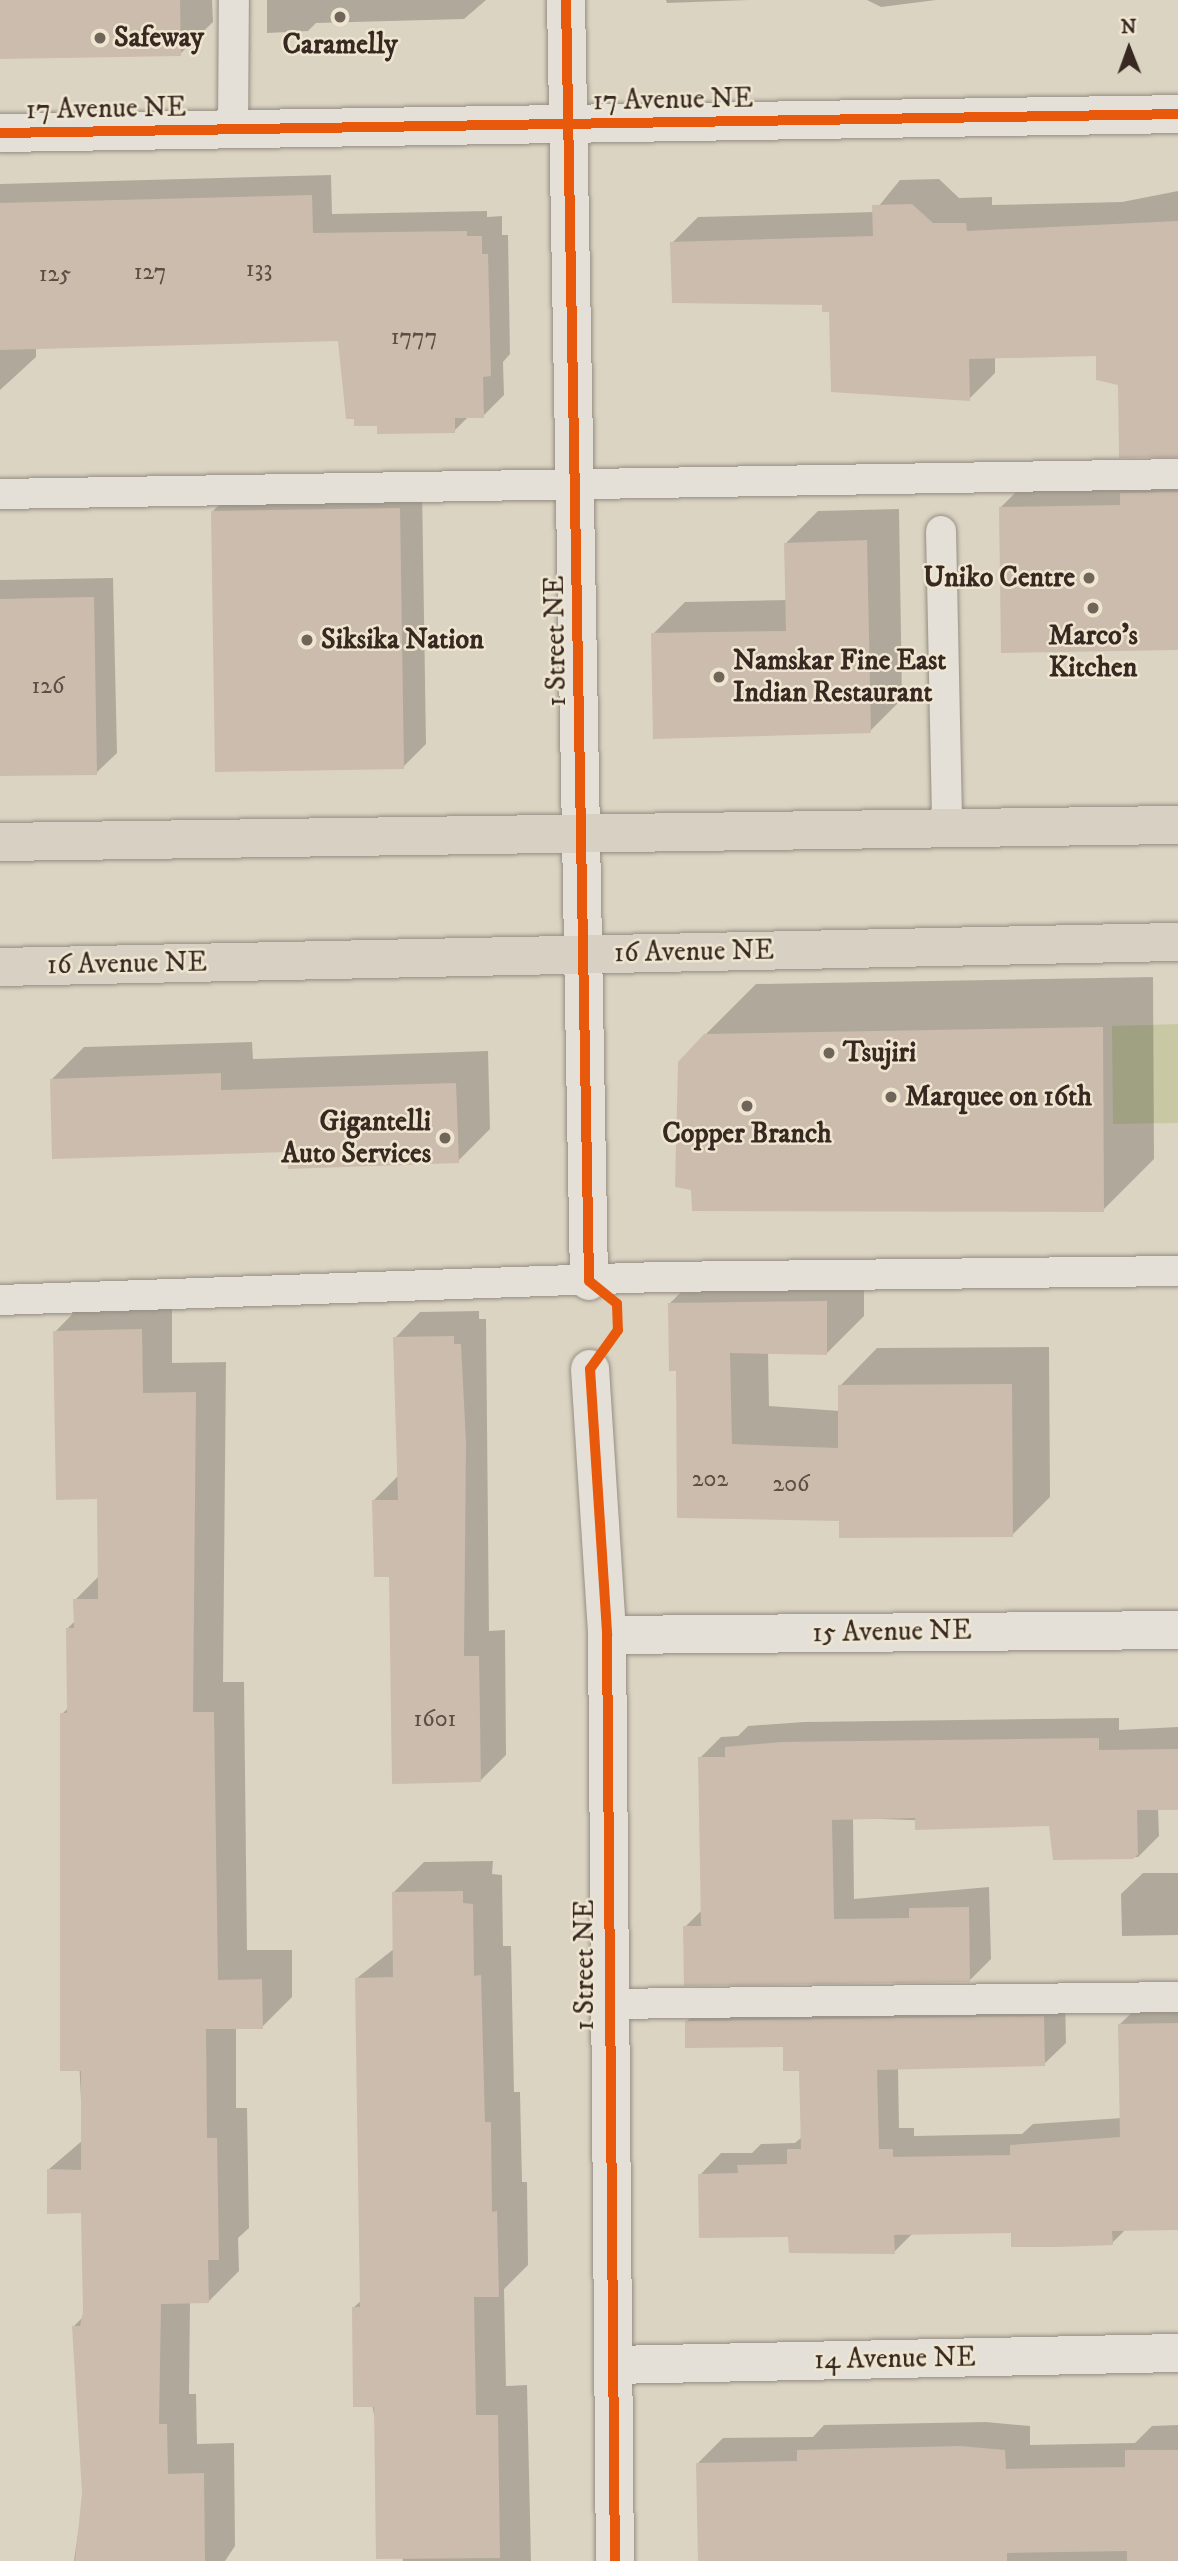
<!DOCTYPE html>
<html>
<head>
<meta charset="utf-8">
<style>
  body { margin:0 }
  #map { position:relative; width:1178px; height:2561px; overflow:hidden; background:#dcd4c2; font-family:"IM FELL DW Pica",serif }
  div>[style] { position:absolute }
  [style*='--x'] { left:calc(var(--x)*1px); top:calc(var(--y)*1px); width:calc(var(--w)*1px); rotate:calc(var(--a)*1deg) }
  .green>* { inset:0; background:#c9c8a4 }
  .shadow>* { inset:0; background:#0003 }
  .building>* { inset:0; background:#ccbcad }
  .roads { filter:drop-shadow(0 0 2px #948e83) drop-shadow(0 0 2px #948e83) }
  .lane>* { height:30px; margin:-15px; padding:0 15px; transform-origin:15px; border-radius:15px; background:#e4e0d7 }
  .street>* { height:38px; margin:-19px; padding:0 19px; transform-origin:19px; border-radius:19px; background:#e4e0d7 }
  .highway>* { height:38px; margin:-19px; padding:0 19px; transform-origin:19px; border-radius:19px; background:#d8d0c2 }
  .cycleway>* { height:10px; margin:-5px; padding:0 5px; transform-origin:5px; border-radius:5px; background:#e8590c }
  .dots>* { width:19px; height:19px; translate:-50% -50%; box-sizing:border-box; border:4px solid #efe6d1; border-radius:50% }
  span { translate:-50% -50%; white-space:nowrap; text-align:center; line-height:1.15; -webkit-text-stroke:5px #efe6d1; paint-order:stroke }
  .number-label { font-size:24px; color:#5d4e45 }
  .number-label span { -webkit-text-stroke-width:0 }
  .poi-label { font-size:28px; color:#372821; font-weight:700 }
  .left { translate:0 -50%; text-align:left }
  .right { translate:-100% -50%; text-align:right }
  .street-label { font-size:28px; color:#372821 }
  .north { position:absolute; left:1094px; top:14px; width:70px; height:70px; -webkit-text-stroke:5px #efe6d1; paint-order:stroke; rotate:359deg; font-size:19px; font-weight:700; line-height:28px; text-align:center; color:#372821 }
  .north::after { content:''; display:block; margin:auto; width:24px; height:32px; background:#372821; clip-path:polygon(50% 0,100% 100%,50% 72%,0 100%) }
</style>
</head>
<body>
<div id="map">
  <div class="green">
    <i style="clip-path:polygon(1178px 1024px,1178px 1123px,1113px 1124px,1112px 1026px)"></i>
  </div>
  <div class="shadow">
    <i style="clip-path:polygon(0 0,212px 0,213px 22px,180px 54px,0 57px)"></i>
    <i style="clip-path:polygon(267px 0,486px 0,464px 19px,316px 23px,308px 31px,267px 33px)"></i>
    <i style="clip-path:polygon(666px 0,749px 0,667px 3px)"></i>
    <i style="clip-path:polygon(867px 0,936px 0,881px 7px)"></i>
    <i style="clip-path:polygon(331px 175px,332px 214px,487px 211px,487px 217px,502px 216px,502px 235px,508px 235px,510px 354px,503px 362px,504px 395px,483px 416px,469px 416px,454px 431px,379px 424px,340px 339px,36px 347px,36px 357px,0 390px,0 184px)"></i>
    <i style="clip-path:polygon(939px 179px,959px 198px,992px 197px,992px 205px,1122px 202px,1178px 191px,1178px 455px,1098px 354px,995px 357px,995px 373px,969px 399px,824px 303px,672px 243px,698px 217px,874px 212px,900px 180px)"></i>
    <i style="clip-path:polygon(1178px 466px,1178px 648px,1001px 507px,1027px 481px)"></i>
    <i style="clip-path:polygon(422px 487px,426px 744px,403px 767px,213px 511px,235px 489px)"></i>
    <i style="clip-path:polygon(899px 509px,902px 699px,870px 731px,653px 634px,685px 602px,787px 600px,786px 543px,818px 511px)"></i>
    <i style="clip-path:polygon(113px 578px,117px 753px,96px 773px,0 775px,0 580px)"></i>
    <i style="clip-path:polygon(1153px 977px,1154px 1159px,1103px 1210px,705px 1035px,756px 984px)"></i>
    <i style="clip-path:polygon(252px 1042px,253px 1059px,488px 1051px,490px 1129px,458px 1161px,289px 1150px,52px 1079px,84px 1047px)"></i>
    <i style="clip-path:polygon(864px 1264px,864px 1316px,826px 1354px,768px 1352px,769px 1406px,840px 1411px,840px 1386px,877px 1348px,1049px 1347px,1050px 1497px,1012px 1535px,841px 1519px,679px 1516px,678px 1369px,670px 1303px,708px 1266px)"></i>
    <i style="clip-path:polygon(172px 1300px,172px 1363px,226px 1362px,223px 1682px,244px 1682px,247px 1950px,292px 1950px,292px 1997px,262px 2027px,236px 2027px,236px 2108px,247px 2108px,249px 2228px,238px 2238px,239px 2271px,208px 2302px,190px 2302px,189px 2394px,196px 2394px,197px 2444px,234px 2443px,235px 2546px,225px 2561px,74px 2561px,84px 2493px,74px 2326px,83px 2317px,83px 2211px,48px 2170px,83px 2140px,62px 1714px,69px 1707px,67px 1629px,75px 1621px,75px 1600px,99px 1576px,99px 1497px,55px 1332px,85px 1301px)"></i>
    <i style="clip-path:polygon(479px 1311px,479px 1319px,486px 1319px,489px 1631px,505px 1630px,506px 1755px,480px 1781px,391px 1575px,374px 1500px,399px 1475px,395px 1338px,420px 1312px)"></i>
    <i style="clip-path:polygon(1119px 1718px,1119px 1730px,1178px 1727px,1178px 1808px,1158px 1808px,1159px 1836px,1138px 1857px,1055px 1858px,1050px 1825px,853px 1818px,854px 1899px,989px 1887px,991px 1959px,970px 1980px,685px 1927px,703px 1909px,700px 1758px,721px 1737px,738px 1736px,748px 1726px,804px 1722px)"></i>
    <i style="clip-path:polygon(493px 1861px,492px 1874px,502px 1875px,503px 1946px,511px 1946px,514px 2092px,520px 2092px,522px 2182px,527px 2182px,528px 2265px,504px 2289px,506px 2386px,527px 2385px,531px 2561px,403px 2561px,353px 2308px,362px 2300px,357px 1978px,395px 1948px,394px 1892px,424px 1862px)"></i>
    <i style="clip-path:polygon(1143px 1873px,1178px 1873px,1178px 1935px,1122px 1936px,1121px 1894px)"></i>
    <i style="clip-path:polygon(1065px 1995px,1066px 2043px,1044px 2064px,898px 2068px,899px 2128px,914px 2128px,914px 2136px,1022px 2134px,1033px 2124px,1122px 2118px,1120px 2024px,1142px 2003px,1178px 2004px,1178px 2229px,1126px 2229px,1112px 2243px,1013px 2231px,913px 2233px,894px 2252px,790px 2235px,700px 2175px,721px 2153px,752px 2153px,761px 2144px,795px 2143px,802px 2137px,801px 2069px,784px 2045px,687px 2021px,708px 2000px)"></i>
    <i style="clip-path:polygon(986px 2422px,1030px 2426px,1030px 2445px,1135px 2443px,1152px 2426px,1178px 2425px,1178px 2561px,700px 2561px,698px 2463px,723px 2438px,813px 2437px,824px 2425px)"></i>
  </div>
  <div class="building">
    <i style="clip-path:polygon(0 0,180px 0,181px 56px,0 59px)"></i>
    <i style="clip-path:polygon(312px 195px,313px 233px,467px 231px,467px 236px,482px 236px,482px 254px,488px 254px,491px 376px,483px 377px,484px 418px,455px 418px,455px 433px,377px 434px,377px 426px,354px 426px,354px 419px,346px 419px,338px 341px,0 350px,0 203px)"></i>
    <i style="clip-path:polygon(912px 204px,933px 223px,966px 223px,967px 231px,1178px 221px,1178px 457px,1119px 458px,1118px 385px,1096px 380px,1096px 356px,969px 359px,970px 401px,831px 392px,829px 312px,822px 312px,822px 305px,672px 303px,670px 242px,873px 236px,872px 205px)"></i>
    <i style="clip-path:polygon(1178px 492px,1178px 650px,1001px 653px,999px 507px,1120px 505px,1120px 493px)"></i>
    <i style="clip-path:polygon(400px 508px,404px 769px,215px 772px,211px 511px)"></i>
    <i style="clip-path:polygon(867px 540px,871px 733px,653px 739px,651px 633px,786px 631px,784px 543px)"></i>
    <i style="clip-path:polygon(94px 597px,97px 775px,0 776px,0 599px)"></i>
    <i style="clip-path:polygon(1103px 1027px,1104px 1212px,692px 1211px,691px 1190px,675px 1187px,678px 1062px,704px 1034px)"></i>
    <i style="clip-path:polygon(221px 1073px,221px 1090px,456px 1083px,459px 1163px,288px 1169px,287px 1152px,52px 1159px,50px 1079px)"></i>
    <i style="clip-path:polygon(827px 1301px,827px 1355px,730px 1353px,732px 1444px,838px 1448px,838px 1385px,1012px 1384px,1013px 1537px,839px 1538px,839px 1521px,677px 1518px,676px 1371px,669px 1371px,668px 1303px)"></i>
    <i style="clip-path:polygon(142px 1329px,143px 1393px,196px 1392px,193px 1712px,214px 1712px,218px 1980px,262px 1979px,263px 2029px,206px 2029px,207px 2138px,217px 2138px,219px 2260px,208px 2260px,209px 2303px,161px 2304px,159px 2424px,167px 2424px,168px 2474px,204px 2473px,205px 2561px,75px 2561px,82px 2493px,72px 2326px,80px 2326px,83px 2312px,81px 2213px,47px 2214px,47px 2169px,81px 2170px,81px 2071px,60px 2071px,60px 1713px,67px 1713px,66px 1628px,74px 1628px,73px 1599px,98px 1599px,97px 1499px,56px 1500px,53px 1331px)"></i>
    <i style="clip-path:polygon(454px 1336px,454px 1344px,461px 1344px,466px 1442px,464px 1656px,479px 1656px,481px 1782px,392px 1784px,389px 1577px,374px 1577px,372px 1500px,398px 1500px,393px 1337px)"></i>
    <i style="clip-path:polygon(1099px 1738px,1099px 1750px,1178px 1749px,1178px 1810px,1137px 1810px,1138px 1854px,1133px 1859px,1053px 1860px,1049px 1826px,915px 1830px,915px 1818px,832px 1820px,834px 1919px,909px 1918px,909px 1908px,969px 1907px,970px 1982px,684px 1986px,683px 1926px,701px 1926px,698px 1757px,725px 1757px,725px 1747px,782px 1742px)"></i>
    <i style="clip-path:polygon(463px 1891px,463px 1903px,473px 1904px,474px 1976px,481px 1975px,485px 2122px,491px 2122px,492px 2212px,497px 2211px,499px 2297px,474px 2297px,476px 2415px,498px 2415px,500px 2558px,376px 2559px,374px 2407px,353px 2407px,352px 2307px,360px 2307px,355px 1978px,393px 1977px,392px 1892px)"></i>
    <i style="clip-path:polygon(1044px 2016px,1045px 2066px,877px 2070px,879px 2149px,893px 2149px,893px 2157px,1010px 2155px,1010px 2145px,1120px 2137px,1118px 2024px,1178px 2023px,1178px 2230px,1112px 2231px,1113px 2245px,1058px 2247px,1011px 2247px,1011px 2233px,894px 2235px,895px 2254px,789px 2253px,788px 2237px,699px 2238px,698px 2174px,738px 2173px,737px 2165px,787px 2164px,787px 2149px,801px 2149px,799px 2071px,783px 2071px,783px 2047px,685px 2048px,685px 2021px)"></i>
    <i style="clip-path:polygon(960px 2446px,1005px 2450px,1006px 2469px,1125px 2467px,1125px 2450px,1178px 2450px,1178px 2561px,1127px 2561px,1127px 2551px,1007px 2553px,1007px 2561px,698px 2561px,696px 2463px,797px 2461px,797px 2450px)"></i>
  </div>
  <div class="roads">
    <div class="lane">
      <i style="--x:233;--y:129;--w:129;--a:-89.6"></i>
      <i style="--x:0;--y:494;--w:1178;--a:-0.97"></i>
      <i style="--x:941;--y:531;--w:298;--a:88.8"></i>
      <i style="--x:0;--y:1300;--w:659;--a:-2"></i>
      <i style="--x:659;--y:1277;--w:519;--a:-0.66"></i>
      <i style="--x:608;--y:2004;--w:570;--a:-0.7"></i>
    </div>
    <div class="street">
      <i style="--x:566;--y:0;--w:1281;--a:88.97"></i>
      <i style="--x:0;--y:133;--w:1178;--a:-0.92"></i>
      <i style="--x:590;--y:1369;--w:267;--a:86.3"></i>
      <i style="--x:607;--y:1635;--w:926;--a:89.51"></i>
      <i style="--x:607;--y:1635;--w:571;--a:-0.5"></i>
      <i style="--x:613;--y:2365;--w:565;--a:-1.22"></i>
    </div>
    <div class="highway">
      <i style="--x:0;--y:842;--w:1178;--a:-0.83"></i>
      <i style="--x:0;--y:967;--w:1178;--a:-1.22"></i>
    </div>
  </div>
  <div class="cycleway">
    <i style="--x:566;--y:0;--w:1281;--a:88.97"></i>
    <i style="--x:589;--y:1281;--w:36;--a:39"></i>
    <i style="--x:617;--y:1304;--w:26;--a:88"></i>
    <i style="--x:618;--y:1330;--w:48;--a:125.7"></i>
    <i style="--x:590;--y:1369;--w:267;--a:86.3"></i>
    <i style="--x:607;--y:1635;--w:926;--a:89.51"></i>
    <i style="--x:0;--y:133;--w:1178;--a:-0.92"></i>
  </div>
  <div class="dots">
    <i style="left:340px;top:17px;background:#716459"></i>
    <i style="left:100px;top:38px;background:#716459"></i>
    <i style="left:1089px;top:578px;background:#716459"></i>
    <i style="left:1093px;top:608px;background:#716459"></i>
    <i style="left:307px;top:640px;background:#716459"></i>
    <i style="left:719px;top:677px;background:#716459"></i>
    <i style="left:829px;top:1053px;background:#716459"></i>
    <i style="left:891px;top:1097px;background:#716459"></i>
    <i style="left:747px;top:1106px;background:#716459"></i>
    <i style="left:445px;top:1138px;background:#716459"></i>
  </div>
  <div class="number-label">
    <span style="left:259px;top:270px">133</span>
    <span style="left:150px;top:273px">127</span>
    <span style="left:55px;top:275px">125</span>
    <span style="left:414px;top:338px">1777</span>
    <span style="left:48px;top:687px">126</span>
    <span style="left:710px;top:1480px">202</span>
    <span style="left:791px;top:1485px">206</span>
    <span style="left:435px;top:1720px">1601</span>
  </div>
  <div class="poi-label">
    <span class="left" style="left:114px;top:38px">Safeway</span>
    <span style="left:340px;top:45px">Caramelly</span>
    <span class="right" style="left:1075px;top:578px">Uniko Centre</span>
    <span style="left:1093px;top:652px">Marco's<br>Kitchen</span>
    <span class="left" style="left:321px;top:640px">Siksika Nation</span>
    <span class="left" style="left:733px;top:677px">Namskar Fine East<br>Indian Restaurant</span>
    <span class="left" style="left:843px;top:1053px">Tsujiri</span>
    <span class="left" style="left:905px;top:1097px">Marquee on 16th</span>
    <span class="right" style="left:431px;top:1138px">Gigantelli<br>Auto Services</span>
    <span style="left:747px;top:1134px">Copper Branch</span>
  </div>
  <div class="street-label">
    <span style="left:673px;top:100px;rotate:-1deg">17 Avenue NE</span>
    <span style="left:106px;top:109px;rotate:-1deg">17 Avenue NE</span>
    <span style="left:556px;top:641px;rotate:-91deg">1 Street NE</span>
    <span style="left:694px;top:952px;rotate:-1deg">16 Avenue NE</span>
    <span style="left:127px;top:964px;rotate:-1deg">16 Avenue NE</span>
    <span style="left:892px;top:1632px;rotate:-1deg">15 Avenue NE</span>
    <span style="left:585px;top:1965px;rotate:-90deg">1 Street NE</span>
    <span style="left:895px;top:2359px;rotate:-1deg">14 Avenue NE</span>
  </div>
  <div class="north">N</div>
</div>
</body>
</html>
